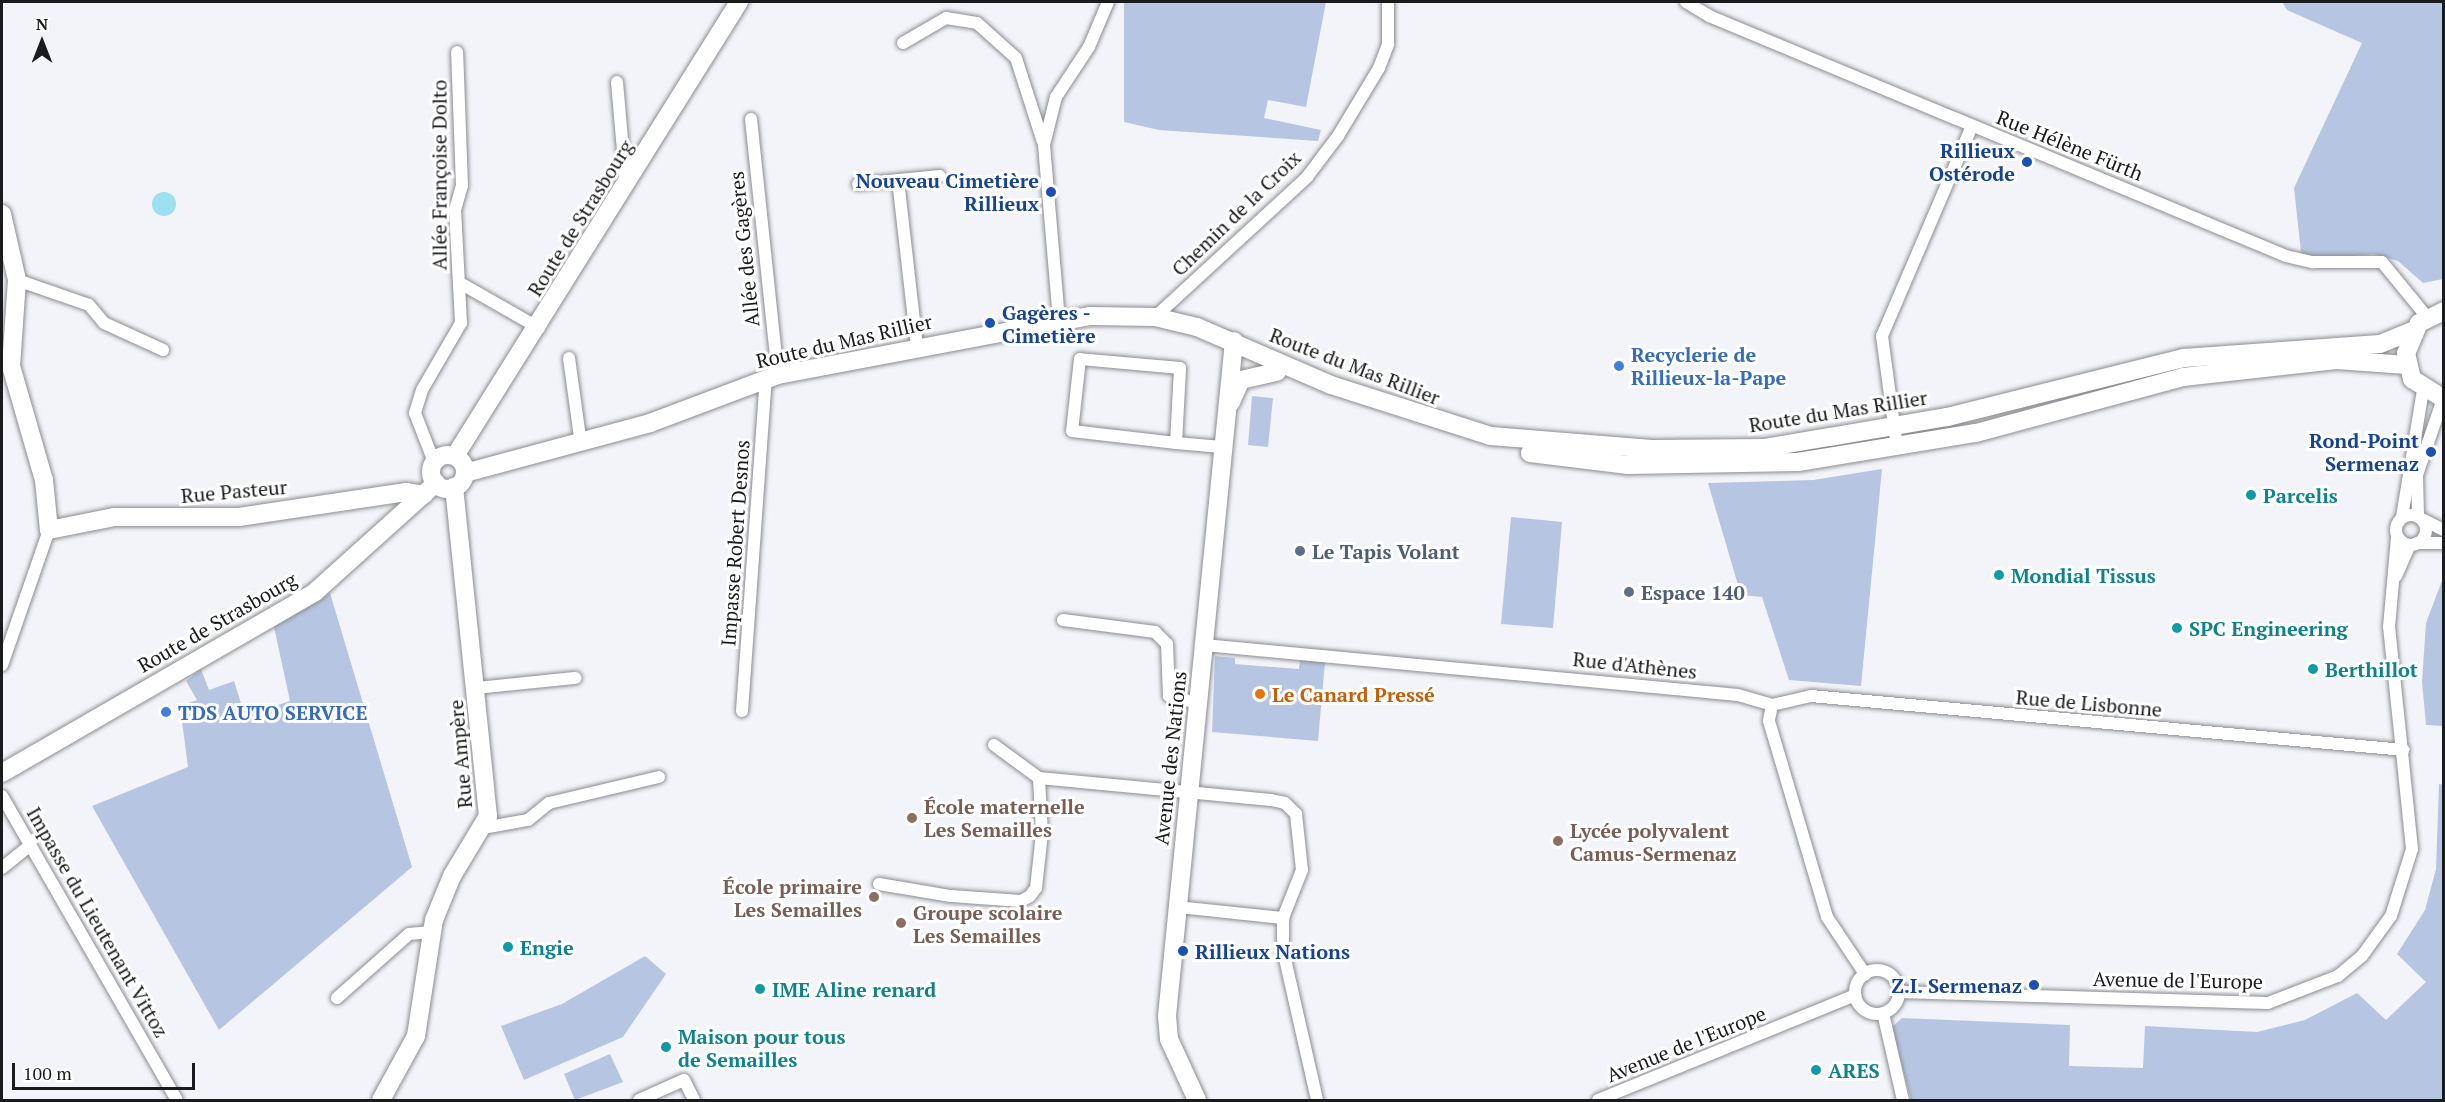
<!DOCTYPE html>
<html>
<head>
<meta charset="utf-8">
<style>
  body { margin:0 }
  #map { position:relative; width:2445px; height:1102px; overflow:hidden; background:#f2f4f9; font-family:"PT Serif",serif }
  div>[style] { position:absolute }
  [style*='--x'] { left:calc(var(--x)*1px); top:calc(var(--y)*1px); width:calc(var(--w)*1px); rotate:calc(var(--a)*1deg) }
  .green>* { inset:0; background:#b6c6e2 }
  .water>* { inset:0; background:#9de0f1 }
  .round { border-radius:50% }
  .roads { filter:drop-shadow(0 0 2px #8a8c91) drop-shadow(0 0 2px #8a8c91) }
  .street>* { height:12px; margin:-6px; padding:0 6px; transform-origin:6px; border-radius:6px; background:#fff }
  .street>.ring { margin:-6px; padding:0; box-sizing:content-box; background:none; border:12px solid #fff; border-radius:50% }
  .secondary>* { height:18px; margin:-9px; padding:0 9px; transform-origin:9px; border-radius:9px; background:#fff }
  .secondary>.ring { margin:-9px; padding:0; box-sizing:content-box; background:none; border:18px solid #fff; border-radius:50% }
  .dots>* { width:16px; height:16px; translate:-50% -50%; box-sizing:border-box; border:3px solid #fff; border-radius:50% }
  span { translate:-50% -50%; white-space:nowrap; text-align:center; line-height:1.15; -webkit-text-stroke:6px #fff; paint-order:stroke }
  .street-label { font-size:20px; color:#1a1b1c }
  .transit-label { font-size:20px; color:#164399; font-weight:700 }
  .right { translate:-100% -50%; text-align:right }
  .left { translate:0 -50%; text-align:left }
  .shop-label { font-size:20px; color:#366cbe; font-weight:700 }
  .culture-label { font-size:20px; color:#0d838f; font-weight:700 }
  .service-label { font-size:20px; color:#4e5e75; font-weight:700 }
  .food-label { font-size:20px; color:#c56008; font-weight:700 }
  .education-label { font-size:20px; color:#785e54; font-weight:700 }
  .frame { position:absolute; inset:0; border:3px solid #1a1b1c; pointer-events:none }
  .north { position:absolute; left:12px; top:12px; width:60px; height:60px; -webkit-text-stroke:4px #fff; paint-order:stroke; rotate:0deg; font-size:16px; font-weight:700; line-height:24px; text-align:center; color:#1a1b1c }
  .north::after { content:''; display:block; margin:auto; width:21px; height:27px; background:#1a1b1c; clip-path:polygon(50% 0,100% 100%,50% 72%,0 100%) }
  .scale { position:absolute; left:12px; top:1063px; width:183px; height:27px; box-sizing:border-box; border:3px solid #1a1b1c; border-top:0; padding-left:8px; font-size:18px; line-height:21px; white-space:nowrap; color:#1a1b1c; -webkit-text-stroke:4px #fff; paint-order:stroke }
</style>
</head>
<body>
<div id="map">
  <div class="green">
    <i style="clip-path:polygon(1124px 2px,1326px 2px,1306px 107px,1268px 100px,1264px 118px,1321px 130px,1318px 141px,1159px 130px,1124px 122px)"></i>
    <i style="clip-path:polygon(2282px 2px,2443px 2px,2443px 279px,2423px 283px,2398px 261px,2373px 254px,2302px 261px,2294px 188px,2362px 43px,2287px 10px)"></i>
    <i style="clip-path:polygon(1252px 396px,1273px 398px,1268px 447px,1248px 445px)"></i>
    <i style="clip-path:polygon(1882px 469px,1861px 686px,1789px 680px,1762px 597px,1741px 595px,1708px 483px,1813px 480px)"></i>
    <i style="clip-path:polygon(1511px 517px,1562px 522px,1553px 628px,1501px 624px)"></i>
    <i style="clip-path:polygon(2443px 578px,2444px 726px,2443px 726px,2426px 725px,2422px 682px,2426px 623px)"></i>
    <i style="clip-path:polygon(330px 593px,412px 867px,219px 1030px,92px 806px,188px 767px,180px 706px,197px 700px,186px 681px,201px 669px,209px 690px,234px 681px,245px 716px,290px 701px,274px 627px)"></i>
    <i style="clip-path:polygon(1215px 656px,1235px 658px,1235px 664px,1299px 669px,1300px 660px,1325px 662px,1318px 741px,1212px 732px)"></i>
    <i style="clip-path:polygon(2439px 784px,2444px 785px,2443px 1100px,1911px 1100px,1892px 1027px,1902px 1018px,2070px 1025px,2069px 1066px,2143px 1068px,2145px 1026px,2257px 1032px,2305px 1020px,2357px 993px,2386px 1020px,2426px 982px,2397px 954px,2425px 910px,2436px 869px)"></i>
    <i style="clip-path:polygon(645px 956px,666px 974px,623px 1037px,524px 1080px,501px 1026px,562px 1004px)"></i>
    <i style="clip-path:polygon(610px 1054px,623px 1082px,575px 1100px,564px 1074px)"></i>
  </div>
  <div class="water">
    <i class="round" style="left:152px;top:192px;width:24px;height:24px"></i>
  </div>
  <div class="roads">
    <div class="street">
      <i style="--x:1686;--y:2;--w:27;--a:31"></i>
      <i style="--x:1709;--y:16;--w:625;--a:22.58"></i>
      <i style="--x:2286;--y:256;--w:28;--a:13"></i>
      <i style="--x:2313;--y:262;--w:69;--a:0"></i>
      <i style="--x:2382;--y:262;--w:71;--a:50.7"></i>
      <i style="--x:903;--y:43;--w:50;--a:-30.2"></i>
      <i style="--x:946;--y:18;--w:31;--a:9"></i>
      <i style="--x:977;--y:23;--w:52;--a:41.9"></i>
      <i style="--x:1016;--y:58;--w:88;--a:72.2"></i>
      <i style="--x:617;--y:82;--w:103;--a:85"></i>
      <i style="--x:751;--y:119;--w:257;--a:84"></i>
      <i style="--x:898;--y:180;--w:167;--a:83.5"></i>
      <i style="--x:858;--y:184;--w:82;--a:-5.6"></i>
      <i style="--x:17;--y:280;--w:76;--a:19.1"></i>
      <i style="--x:89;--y:305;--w:23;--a:50"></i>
      <i style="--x:104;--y:323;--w:65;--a:24.6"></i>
      <i style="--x:460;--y:283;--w:91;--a:29.7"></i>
      <i style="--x:1155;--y:317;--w:207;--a:-42.6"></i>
      <i style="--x:1307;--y:177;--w:51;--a:-52.9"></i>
      <i style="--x:1338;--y:136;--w:79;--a:-58.9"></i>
      <i style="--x:1379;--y:68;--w:26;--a:-69"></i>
      <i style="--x:1388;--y:44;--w:42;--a:-90"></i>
      <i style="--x:1059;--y:320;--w:176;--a:-94.9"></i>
      <i style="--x:1044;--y:145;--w:49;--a:-76"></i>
      <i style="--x:1056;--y:97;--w:60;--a:-56.6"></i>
      <i style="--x:1089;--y:47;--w:49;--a:-67.1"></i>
      <i style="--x:569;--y:358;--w:87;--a:82.1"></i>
      <i style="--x:1176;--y:443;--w:75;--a:-86.9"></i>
      <i style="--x:1180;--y:368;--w:100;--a:-174.9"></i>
      <i style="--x:1080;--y:359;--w:72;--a:96.3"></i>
      <i style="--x:1072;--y:431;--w:105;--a:6.6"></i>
      <i style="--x:1176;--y:443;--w:46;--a:5"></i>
      <i style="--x:1897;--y:447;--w:112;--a:-97.7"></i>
      <i style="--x:1882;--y:336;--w:228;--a:-66.8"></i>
      <i style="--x:434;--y:462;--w:53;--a:-111.2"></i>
      <i style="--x:415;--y:413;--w:24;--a:-73"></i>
      <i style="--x:422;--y:390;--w:78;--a:-59.8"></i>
      <i style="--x:461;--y:323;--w:113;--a:-93"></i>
      <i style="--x:455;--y:210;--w:25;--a:-74"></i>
      <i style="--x:462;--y:186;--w:134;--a:-92.1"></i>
      <i class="ring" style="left:2396px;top:515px;width:18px;height:18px"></i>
      <i style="--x:2418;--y:516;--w:41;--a:-91.4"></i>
      <i style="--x:2417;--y:475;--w:80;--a:-71.1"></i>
      <i style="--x:2402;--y:517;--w:129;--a:-80.6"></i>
      <i style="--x:2422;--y:519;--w:25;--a:27"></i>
      <i style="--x:2417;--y:543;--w:27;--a:0"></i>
      <i style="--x:2396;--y:576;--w:34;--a:-66"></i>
      <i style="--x:1063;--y:620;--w:93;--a:7.4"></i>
      <i style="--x:1155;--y:632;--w:17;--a:45"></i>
      <i style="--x:1167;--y:644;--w:52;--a:87.8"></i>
      <i style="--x:1169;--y:696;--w:30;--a:14"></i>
      <i style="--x:1204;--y:645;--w:536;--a:5.35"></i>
      <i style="--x:1738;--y:695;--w:35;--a:16"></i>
      <i style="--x:1772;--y:705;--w:16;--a:101"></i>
      <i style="--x:1769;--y:721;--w:204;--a:73.5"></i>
      <i style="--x:1827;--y:917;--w:69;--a:56.3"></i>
      <i style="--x:2;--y:665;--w:143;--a:-70.8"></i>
      <i style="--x:476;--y:688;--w:100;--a:-5.8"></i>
      <i style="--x:1772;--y:705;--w:40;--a:-13"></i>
      <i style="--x:1811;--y:696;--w:595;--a:5.2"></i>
      <i style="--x:742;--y:711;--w:333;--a:-85.9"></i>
      <i style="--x:994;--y:745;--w:56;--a:36.3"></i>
      <i style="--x:1039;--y:778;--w:233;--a:5.4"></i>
      <i style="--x:1271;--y:800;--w:14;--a:12"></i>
      <i style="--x:1285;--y:803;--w:16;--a:45"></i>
      <i style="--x:1296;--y:814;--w:56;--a:83.9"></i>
      <i style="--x:1302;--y:870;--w:52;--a:111.6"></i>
      <i style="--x:1283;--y:918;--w:32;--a:90"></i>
      <i style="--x:1283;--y:950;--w:154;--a:77.2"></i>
      <i style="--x:2;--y:796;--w:351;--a:60.1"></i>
      <i style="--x:483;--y:828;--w:46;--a:-10.1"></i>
      <i style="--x:528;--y:820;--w:27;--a:-39"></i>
      <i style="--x:549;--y:803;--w:113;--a:-13.3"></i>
      <i style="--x:2;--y:868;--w:36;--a:-39"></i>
      <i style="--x:879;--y:884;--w:73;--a:9.5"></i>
      <i style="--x:951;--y:896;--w:70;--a:4.1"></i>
      <i style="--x:1021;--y:901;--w:10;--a:-29"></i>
      <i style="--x:1030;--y:896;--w:10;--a:-53"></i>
      <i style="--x:1036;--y:888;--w:54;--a:-83.7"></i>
      <i style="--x:1042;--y:834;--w:56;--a:-93.1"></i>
      <i style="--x:1178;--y:907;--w:106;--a:6"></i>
      <i class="ring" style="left:1855px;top:970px;width:32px;height:32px"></i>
      <i style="--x:1899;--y:992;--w:369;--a:1.7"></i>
      <i style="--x:2268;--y:1003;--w:75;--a:-21.1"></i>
      <i style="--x:2338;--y:976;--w:31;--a:-40"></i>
      <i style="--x:2362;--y:956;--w:49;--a:-54.1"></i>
      <i style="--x:2391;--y:916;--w:70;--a:-72.6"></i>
      <i style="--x:2412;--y:849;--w:223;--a:-95.9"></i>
      <i style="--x:2389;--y:627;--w:90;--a:-84.9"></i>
      <i style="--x:337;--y:998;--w:96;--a:-41.6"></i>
      <i style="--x:409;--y:934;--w:22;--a:-5"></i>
      <i style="--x:1883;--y:1013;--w:89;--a:77.1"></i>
      <i style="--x:639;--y:1100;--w:49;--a:-24"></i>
      <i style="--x:684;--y:1080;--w:22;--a:63"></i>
      <i style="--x:1598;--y:1100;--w:278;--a:-22.2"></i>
    </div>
    <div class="secondary">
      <i style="--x:2;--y:214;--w:68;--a:77.2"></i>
      <i style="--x:17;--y:280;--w:86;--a:94"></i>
      <i style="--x:11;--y:366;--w:119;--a:73.9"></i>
      <i style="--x:44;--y:480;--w:50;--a:84.3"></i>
      <i style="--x:49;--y:530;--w:66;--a:-11.3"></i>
      <i style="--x:114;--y:517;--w:125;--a:0"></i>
      <i style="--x:239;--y:517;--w:169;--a:-8.5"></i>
      <i style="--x:406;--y:492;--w:18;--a:9"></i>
      <i style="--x:2444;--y:311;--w:28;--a:154"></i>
      <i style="--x:2419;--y:323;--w:33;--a:113"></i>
      <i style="--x:2406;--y:353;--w:27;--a:77"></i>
      <i style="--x:2412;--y:379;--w:38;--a:32"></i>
      <i style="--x:1231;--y:402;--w:24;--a:-66"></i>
      <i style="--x:1241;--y:380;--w:37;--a:-13"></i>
      <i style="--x:1530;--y:453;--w:99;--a:7"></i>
      <i style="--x:1628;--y:465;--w:170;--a:-1"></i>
      <i style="--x:1798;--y:462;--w:180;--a:-9.3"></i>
      <i style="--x:1976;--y:433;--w:214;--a:-15.1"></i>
      <i style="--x:2183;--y:377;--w:154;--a:-6.3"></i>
      <i style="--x:2336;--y:360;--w:71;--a:4"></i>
      <i class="ring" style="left:431px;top:455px;width:16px;height:16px"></i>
      <i style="--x:455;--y:456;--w:536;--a:-57.97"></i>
      <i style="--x:465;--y:473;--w:192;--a:-15.1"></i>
      <i style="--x:650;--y:423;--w:137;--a:-20.6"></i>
      <i style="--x:778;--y:375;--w:318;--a:-10.7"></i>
      <i style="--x:1090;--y:316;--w:65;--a:0.9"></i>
      <i style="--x:1155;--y:317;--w:43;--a:13.4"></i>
      <i style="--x:1197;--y:327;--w:146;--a:23.4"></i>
      <i style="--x:1331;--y:385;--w:168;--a:17.7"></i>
      <i style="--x:1491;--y:436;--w:164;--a:4.6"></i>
      <i style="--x:1654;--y:449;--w:110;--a:-0.5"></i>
      <i style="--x:1764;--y:448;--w:186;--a:-9.6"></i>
      <i style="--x:1947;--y:417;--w:244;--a:-14"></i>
      <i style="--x:2184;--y:358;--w:196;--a:-4.1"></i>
      <i style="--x:2380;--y:344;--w:35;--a:-22"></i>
      <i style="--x:2;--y:773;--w:362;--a:-30"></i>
      <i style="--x:315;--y:592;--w:163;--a:-42"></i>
      <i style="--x:381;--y:1100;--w:73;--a:-61.3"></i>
      <i style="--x:416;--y:1036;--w:117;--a:-81.2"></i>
      <i style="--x:434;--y:920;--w:48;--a:-67.8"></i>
      <i style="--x:452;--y:876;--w:70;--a:-59"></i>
      <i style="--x:488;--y:816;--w:331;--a:-95.9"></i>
      <i style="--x:1197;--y:1100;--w:67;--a:-114.7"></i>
      <i style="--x:1169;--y:1039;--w:23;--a:-95"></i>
      <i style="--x:1167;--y:1016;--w:678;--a:-84.33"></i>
    </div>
  </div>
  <div class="dots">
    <i style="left:2027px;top:162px;background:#1a4fb4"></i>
    <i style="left:1051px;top:192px;background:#1a4fb4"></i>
    <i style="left:990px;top:323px;background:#1a4fb4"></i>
    <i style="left:1619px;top:366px;background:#3f7fe0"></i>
    <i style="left:2431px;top:452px;background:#1a4fb4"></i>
    <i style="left:2251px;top:495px;background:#0f9aa8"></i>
    <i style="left:1300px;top:551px;background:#5c6f8a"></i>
    <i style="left:1999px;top:575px;background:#0f9aa8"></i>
    <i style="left:1629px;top:592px;background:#5c6f8a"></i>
    <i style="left:2177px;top:628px;background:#0f9aa8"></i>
    <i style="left:2313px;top:669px;background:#0f9aa8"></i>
    <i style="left:1260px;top:694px;background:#e8710a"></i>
    <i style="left:166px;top:712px;background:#3f7fe0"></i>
    <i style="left:912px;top:818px;background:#8d6e63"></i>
    <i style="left:1558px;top:841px;background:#8d6e63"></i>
    <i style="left:874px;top:897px;background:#8d6e63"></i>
    <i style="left:901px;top:923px;background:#8d6e63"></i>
    <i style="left:508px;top:947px;background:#0f9aa8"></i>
    <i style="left:1183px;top:951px;background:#1a4fb4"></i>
    <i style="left:2034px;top:985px;background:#1a4fb4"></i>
    <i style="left:760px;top:989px;background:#0f9aa8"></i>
    <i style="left:666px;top:1047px;background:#0f9aa8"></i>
    <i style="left:1816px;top:1070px;background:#0f9aa8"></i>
  </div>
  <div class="street-label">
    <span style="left:2070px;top:145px;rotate:22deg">Rue Hélène Fürth</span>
    <span style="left:439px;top:175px;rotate:-90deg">Allée Françoise Dolto</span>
    <span style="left:1236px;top:213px;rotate:-44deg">Chemin de la Croix</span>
    <span style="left:580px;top:218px;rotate:-58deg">Route de Strasbourg</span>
    <span style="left:744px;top:249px;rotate:-96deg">Allée des Gagères</span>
    <span style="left:844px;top:341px;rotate:-13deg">Route du Mas Rillier</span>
    <span style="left:1355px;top:366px;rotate:21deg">Route du Mas Rillier</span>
    <span style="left:1838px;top:411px;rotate:-9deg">Route du Mas Rillier</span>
    <span style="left:234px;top:491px;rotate:-5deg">Rue Pasteur</span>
    <span style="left:735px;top:543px;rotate:-86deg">Impasse Robert Desnos</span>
    <span style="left:217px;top:622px;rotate:-30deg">Route de Strasbourg</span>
    <span style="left:1635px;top:665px;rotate:6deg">Rue d'Athènes</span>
    <span style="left:2089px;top:703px;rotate:5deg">Rue de Lisbonne</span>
    <span style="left:460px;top:754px;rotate:-95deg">Rue Ampère</span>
    <span style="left:1170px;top:758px;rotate:-84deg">Avenue des Nations</span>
    <span style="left:98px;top:922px;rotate:60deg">Impasse du Lieutenant Vittoz</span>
    <span style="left:2178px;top:980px;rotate:1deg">Avenue de l'Europe</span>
    <span style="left:1686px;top:1044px;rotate:-22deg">Avenue de l'Europe</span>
  </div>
  <div class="transit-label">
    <span class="right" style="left:2015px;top:162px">Rillieux<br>Ostérode</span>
    <span class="right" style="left:1039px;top:192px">Nouveau Cimetière<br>Rillieux</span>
    <span class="left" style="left:1002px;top:324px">Gagères -<br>Cimetière</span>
    <span class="right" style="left:2419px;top:452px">Rond-Point<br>Sermenaz</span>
    <span class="left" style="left:1195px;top:951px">Rillieux Nations</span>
    <span class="right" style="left:2022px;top:985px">Z.I. Sermenaz</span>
  </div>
  <div class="shop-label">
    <span class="left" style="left:1631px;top:366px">Recyclerie de<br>Rillieux-la-Pape</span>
    <span class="left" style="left:178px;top:712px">TDS AUTO SERVICE</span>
  </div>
  <div class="culture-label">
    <span class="left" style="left:2263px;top:495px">Parcelis</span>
    <span class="left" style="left:2011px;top:575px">Mondial Tissus</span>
    <span class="left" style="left:2189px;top:628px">SPC Engineering</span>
    <span class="left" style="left:2325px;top:669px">Berthillot</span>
    <span class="left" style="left:520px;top:947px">Engie</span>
    <span class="left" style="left:772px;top:989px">IME Aline renard</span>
    <span class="left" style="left:678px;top:1048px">Maison pour tous<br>de Semailles</span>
    <span class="left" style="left:1828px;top:1070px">ARES</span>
  </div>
  <div class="service-label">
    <span class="left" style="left:1312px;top:551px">Le Tapis Volant</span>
    <span class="left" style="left:1641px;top:592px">Espace 140</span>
  </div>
  <div class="food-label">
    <span class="left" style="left:1272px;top:694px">Le Canard Pressé</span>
  </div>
  <div class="education-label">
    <span class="left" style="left:924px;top:818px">École maternelle<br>Les Semailles</span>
    <span class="left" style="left:1570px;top:842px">Lycée polyvalent<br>Camus-Sermenaz</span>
    <span class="right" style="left:862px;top:898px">École primaire<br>Les Semailles</span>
    <span class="left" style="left:913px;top:924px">Groupe scolaire<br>Les Semailles</span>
  </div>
  <div class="frame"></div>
  <div class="north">N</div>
  <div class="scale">100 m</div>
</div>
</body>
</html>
